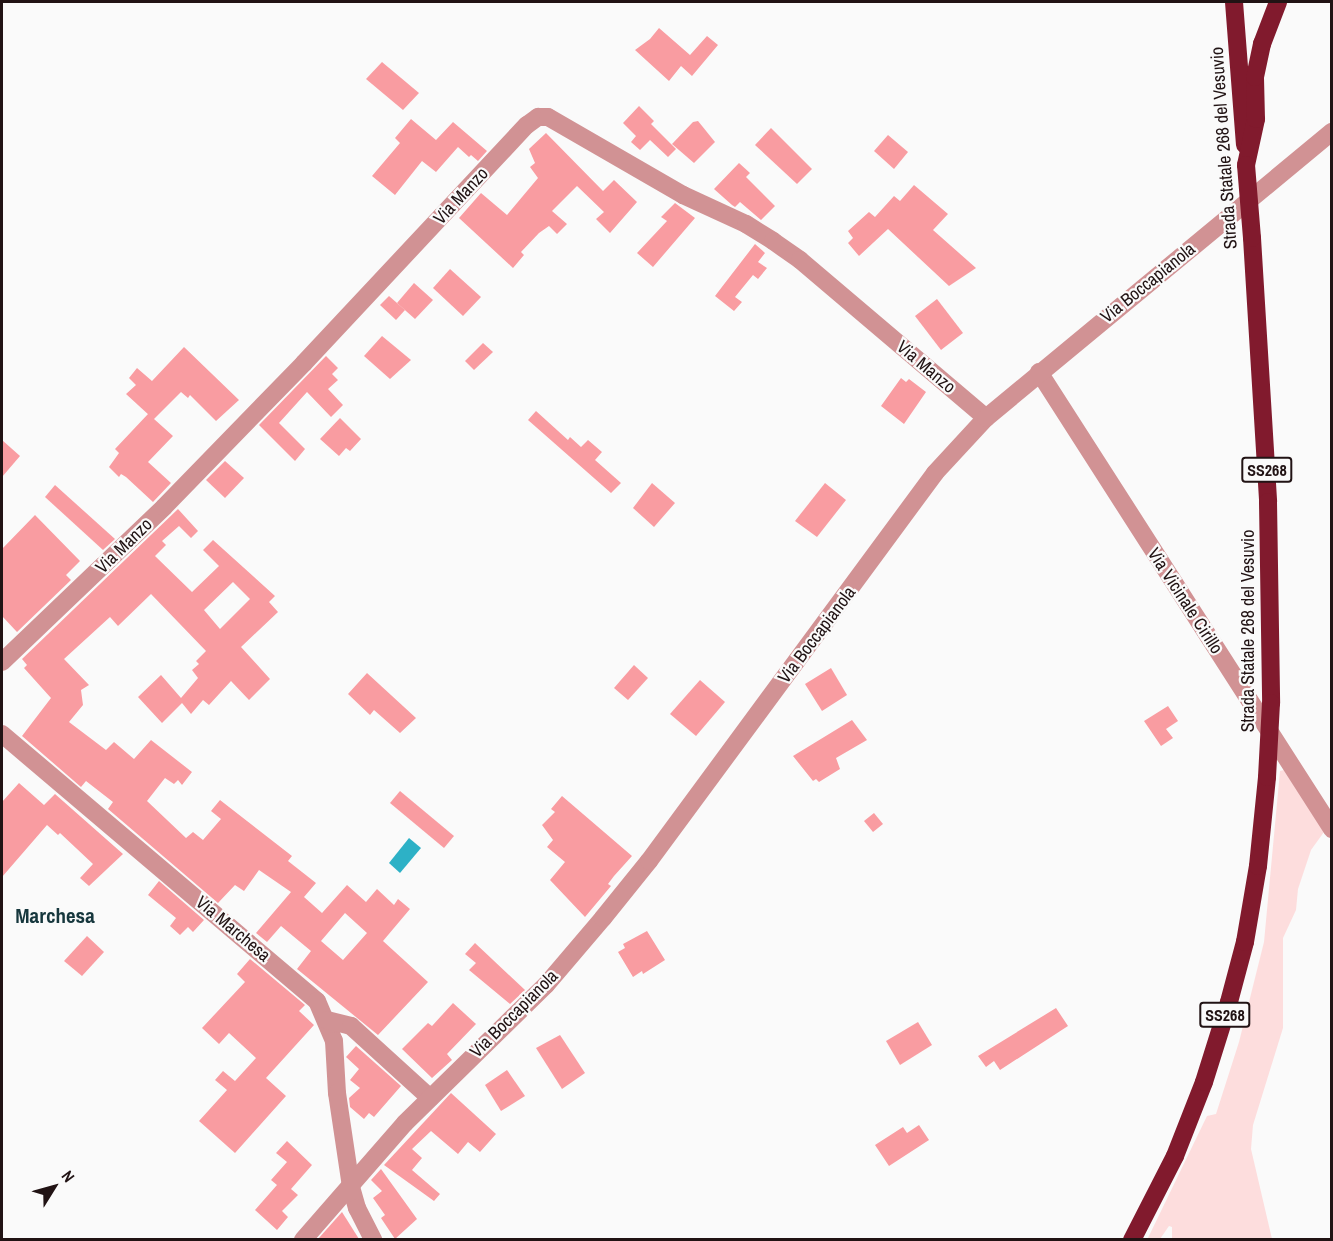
<!DOCTYPE html>
<html>
<head>
<meta charset="utf-8">
<style>
  body { margin:0 }
  #map { position:relative; width:1333px; height:1241px; overflow:hidden; background:#fafafa; font-family:"Archivo Narrow",sans-serif }
  div>[style] { position:absolute }
  [style*='--x'] { left:calc(var(--x)*1px); top:calc(var(--y)*1px); width:calc(var(--w)*1px); rotate:calc(var(--a)*1deg) }
  .green>* { inset:0; background:#fddddd }
  .water>* { inset:0; background:#2db1c6 }
  .building>* { inset:0; background:#f99ca1 }
  .minor>* { height:18px; margin:-9px; padding:0 9px; transform-origin:9px; border-radius:9px; background:#d19294 }
  .highway>* { height:18px; margin:-9px; padding:0 9px; transform-origin:9px; border-radius:9px; background:#811a2d }
  .highway-bridge>* { height:18px; margin:-9px; padding:0 9px; transform-origin:9px; border-radius:9px; background:#811a2d }
  span { translate:-50% -50%; white-space:nowrap; text-align:center; line-height:1.15; -webkit-text-stroke:4.5px #fafafa; paint-order:stroke }
  .shield-label span { padding:2px 4px; background:#fafafa; border:2px solid; border-radius:4px; -webkit-text-stroke-width:0 }
  .shield-label { font-size:16px; color:#211314; font-weight:700 }
  .street-label { font-size:18px; color:#211314 }
  .quarter-label { font-size:21px; color:#16373d; font-weight:700 }
  .frame { position:absolute; inset:0; border:3px solid #211314; pointer-events:none }
  .north { position:absolute; left:24px; top:1157px; width:60px; height:60px; -webkit-text-stroke:4px #fafafa; paint-order:stroke; rotate:53deg; font-size:16px; font-weight:700; line-height:24px; text-align:center; color:#211314 }
  .north::after { content:''; display:block; margin:auto; width:21px; height:27px; background:#211314; clip-path:polygon(50% 0,100% 100%,50% 72%,0 100%) }
</style>
</head>
<body>
<div id="map">
  <div class="green">
    <i style="clip-path:polygon(1284px 770px,1324px 832px,1311px 850px,1298px 889px,1296px 910px,1283px 938px,1283px 1028px,1253px 1125px,1251px 1149px,1272px 1239px,1172px 1239px,1172px 1227px,1169px 1226px,1160px 1239px,1147px 1240px,1207px 1116px,1216px 1114px,1239px 1042px,1264px 942px,1280px 771px)"></i>
  </div>
  <div class="water">
    <i style="clip-path:polygon(409px 838px,421px 848px,400px 873px,389px 863px)"></i>
  </div>
  <div class="building">
    <i style="clip-path:polygon(659px 28px,690px 55px,707px 36px,718px 45px,692px 76px,681px 66px,669px 81px,635px 50px,650px 39px)"></i>
    <i style="clip-path:polygon(382px 62px,419px 93px,403px 110px,366px 79px)"></i>
    <i style="clip-path:polygon(639px 106px,654px 121px,651px 124px,676px 149px,668px 157px,650px 140px,640px 150px,631px 142px,636px 136px,623px 123px)"></i>
    <i style="clip-path:polygon(411px 119px,436px 140px,453px 122px,487px 151px,478px 161px,471px 155px,469px 157px,458px 147px,436px 172px,422px 161px,395px 195px,372px 176px,400px 143px,395px 138px)"></i>
    <i style="clip-path:polygon(698px 121px,715px 142px,694px 163px,672px 144px,693px 122px)"></i>
    <i style="clip-path:polygon(771px 128px,812px 169px,797px 184px,755px 145px)"></i>
    <i style="clip-path:polygon(546px 133px,603px 191px,614px 180px,637px 202px,610px 233px,596px 219px,604px 212px,577px 186px,552px 211px,567px 224px,557px 234px,549px 226px,539px 233px,521px 252px,524px 255px,513px 268px,459px 218px,481px 193px,507px 215px,538px 178px,530px 167px,535px 163px,529px 149px)"></i>
    <i style="clip-path:polygon(888px 135px,908px 152px,894px 169px,874px 151px)"></i>
    <i style="clip-path:polygon(739px 163px,750px 173px,746px 177px,775px 206px,761px 220px,740px 202px,735px 207px,732px 205px,714px 189px)"></i>
    <i style="clip-path:polygon(914px 185px,948px 214px,933px 230px,976px 268px,949px 286px,888px 229px,859px 256px,848px 243px,853px 238px,848px 231px,869px 212px,875px 217px,894px 196px,900px 201px)"></i>
    <i style="clip-path:polygon(675px 203px,695px 218px,653px 267px,637px 253px,667px 221px,661px 217px)"></i>
    <i style="clip-path:polygon(755px 244px,765px 253px,758px 262px,767px 268px,758px 279px,753px 275px,735px 297px,742px 302px,734px 311px,715px 296px)"></i>
    <i style="clip-path:polygon(450px 269px,481px 297px,463px 316px,433px 288px)"></i>
    <i style="clip-path:polygon(414px 283px,433px 300px,415px 319px,397px 303px)"></i>
    <i style="clip-path:polygon(389px 296px,405px 310px,396px 320px,380px 305px)"></i>
    <i style="clip-path:polygon(937px 299px,963px 333px,941px 350px,915px 316px)"></i>
    <i style="clip-path:polygon(382px 336px,411px 360px,390px 379px,364px 356px)"></i>
    <i style="clip-path:polygon(483px 343px,493px 352px,474px 370px,465px 361px)"></i>
    <i style="clip-path:polygon(184px 347px,239px 400px,216px 421px,190px 395px,188px 398px,181px 392px,154px 419px,173px 436px,148px 462px,171px 483px,153px 502px,126px 477px,121px 474px,119px 477px,109px 467px,119px 453px,115px 449px,148px 414px,150px 416px,126px 394px,136px 385px,129px 378px,137px 368px,152px 381px)"></i>
    <i style="clip-path:polygon(326px 356px,338px 368px,332px 374px,338px 380px,328px 389px,343px 405px,331px 417px,307px 392px,279px 423px,305px 449px,295px 461px,259px 425px)"></i>
    <i style="clip-path:polygon(901px 378px,906px 382px,909px 379px,926px 392px,904px 424px,881px 406px)"></i>
    <i style="clip-path:polygon(536px 411px,568px 440px,570px 437px,581px 447px,588px 440px,602px 452px,595px 460px,621px 483px,611px 493px,528px 420px)"></i>
    <i style="clip-path:polygon(340px 418px,361px 439px,350px 451px,346px 448px,339px 456px,320px 439px)"></i>
    <i style="clip-path:polygon(2px 440px,20px 456px,2px 477px)"></i>
    <i style="clip-path:polygon(225px 461px,244px 478px,225px 498px,206px 480px)"></i>
    <i style="clip-path:polygon(652px 483px,675px 503px,654px 527px,633px 508px)"></i>
    <i style="clip-path:polygon(825px 483px,846px 500px,817px 537px,795px 521px)"></i>
    <i style="clip-path:polygon(55px 485px,115px 539px,103px 550px,45px 497px)"></i>
    <i style="clip-path:polygon(evenodd,178px 509px,198px 531px,191px 538px,179px 526px,162px 541px,166px 545px,155px 556px,192px 592px,219px 566px,203px 550px,213px 540px,275px 596px,269px 602px,278px 612px,241px 647px,270px 679px,249px 700px,231px 681px,209px 705px,203px 700px,191px 714px,182px 703px,162px 723px,138px 697px,161px 675px,181px 698px,198px 678px,192px 670px,199px 664px,196px 661px,206px 651px,151px 594px,118px 626px,110px 617px,64px 659px,89px 685px,81px 690px,83px 705px,69px 722px,106px 750px,114px 742px,134px 759px,151px 740px,192px 772px,182px 785px,178px 780px,174px 784px,165px 778px,147px 801px,186px 838px,193px 832px,203px 840px,221px 819px,211px 811px,220px 800px,292px 856px,288px 861px,316px 883px,304px 897px,322px 913px,347px 885px,366px 902px,377px 889px,394px 905px,398px 899px,410px 909px,383px 941px,428px 982px,378px 1035px,297px 969px,311px 951px,281px 926px,267px 942px,256px 933px,291px 892px,259px 870px,244px 891px,235px 885px,218px 903px,108px 809px,113px 802px,86px 781px,81px 787px,22px 736px,51px 698px,24px 668px,27px 665px,22px 659px,178px 509px,233px 582px,250px 599px,220px 629px,204px 610px,233px 582px,178px 509px,345px 913px,367px 933px,343px 960px,321px 941px,345px 913px)"></i>
    <i style="clip-path:polygon(35px 515px,80px 561px,66px 575px,71px 580px,17px 632px,2px 616px,2px 549px)"></i>
    <i style="clip-path:polygon(634px 665px,648px 678px,628px 700px,614px 688px)"></i>
    <i style="clip-path:polygon(831px 668px,847px 695px,822px 711px,805px 684px)"></i>
    <i style="clip-path:polygon(367px 673px,416px 718px,400px 733px,374px 710px,370px 715px,348px 694px)"></i>
    <i style="clip-path:polygon(700px 680px,725px 702px,696px 736px,670px 714px)"></i>
    <i style="clip-path:polygon(1168px 706px,1178px 721px,1166px 729px,1173px 738px,1161px 746px,1144px 721px)"></i>
    <i style="clip-path:polygon(852px 720px,867px 740px,836px 758px,840px 769px,819px 782px,816px 779px,813px 781px,793px 756px)"></i>
    <i style="clip-path:polygon(19px 783px,44px 805px,55px 794px,123px 854px,89px 886px,80px 878px,93px 864px,60px 833px,58px 835px,47px 825px,2px 877px,2px 802px)"></i>
    <i style="clip-path:polygon(400px 791px,454px 836px,444px 848px,390px 803px)"></i>
    <i style="clip-path:polygon(562px 796px,632px 856px,614px 876px,608px 884px,611px 886px,585px 917px,550px 880px,565px 862px,547px 847px,553px 840px,542px 825px,555px 812px,551px 809px)"></i>
    <i style="clip-path:polygon(874px 813px,883px 824px,873px 832px,864px 821px)"></i>
    <i style="clip-path:polygon(159px 881px,204px 920px,193px 932px,188px 927px,180px 935px,170px 926px,176px 918px,148px 895px)"></i>
    <i style="clip-path:polygon(647px 931px,665px 960px,643px 974px,642px 971px,633px 977px,618px 952px,625px 948px,623px 944px)"></i>
    <i style="clip-path:polygon(87px 936px,104px 952px,82px 976px,64px 961px)"></i>
    <i style="clip-path:polygon(475px 943px,525px 990px,510px 1004px,469px 970px,476px 963px,465px 954px)"></i>
    <i style="clip-path:polygon(250px 959px,305px 1005px,299px 1011px,314px 1025px,266px 1078px,286px 1096px,235px 1153px,199px 1121px,227px 1090px,215px 1080px,223px 1071px,235px 1081px,256px 1058px,229px 1033px,219px 1044px,202px 1028px,245px 982px,237px 974px)"></i>
    <i style="clip-path:polygon(453px 1003px,476px 1024px,447px 1054px,452px 1060px,432px 1078px,402px 1049px,428px 1023px,432px 1026px)"></i>
    <i style="clip-path:polygon(1056px 1008px,1068px 1026px,1000px 1070px,994px 1061px,986px 1067px,978px 1056px)"></i>
    <i style="clip-path:polygon(918px 1022px,932px 1045px,900px 1065px,886px 1041px)"></i>
    <i style="clip-path:polygon(560px 1035px,585px 1073px,562px 1089px,536px 1048px)"></i>
    <i style="clip-path:polygon(356px 1046px,401px 1086px,374px 1117px,369px 1113px,364px 1119px,350px 1107px,349px 1098px,360px 1088px,350px 1080px,359px 1069px,346px 1057px)"></i>
    <i style="clip-path:polygon(507px 1070px,525px 1096px,501px 1111px,485px 1085px)"></i>
    <i style="clip-path:polygon(451px 1093px,496px 1134px,480px 1152px,468px 1142px,458px 1154px,431px 1131px,412px 1149px,422px 1158px,412px 1170px,440px 1194px,434px 1201px,384px 1165px)"></i>
    <i style="clip-path:polygon(919px 1125px,929px 1140px,889px 1166px,875px 1145px,903px 1127px,907px 1133px)"></i>
    <i style="clip-path:polygon(287px 1141px,312px 1165px,291px 1189px,298px 1195px,282px 1211px,288px 1217px,277px 1230px,255px 1210px,277px 1185px,271px 1180px,287px 1162px,276px 1153px)"></i>
    <i style="clip-path:polygon(381px 1169px,417px 1219px,395px 1239px,381px 1218px,385px 1215px,373px 1198px,382px 1191px,371px 1180px)"></i>
    <i style="clip-path:polygon(342px 1212px,359px 1239px,318px 1239px)"></i>
  </div>
  <div class="minor">
    <i style="--x:1039;--y:372;--w:543;--a:57.33"></i>
    <i style="--x:2;--y:662;--w:224;--a:-43.7"></i>
    <i style="--x:164;--y:507;--w:201;--a:-45.8"></i>
    <i style="--x:304;--y:363;--w:326;--a:-46.9"></i>
    <i style="--x:527;--y:125;--w:14;--a:-36"></i>
    <i style="--x:538;--y:117;--w:10;--a:0"></i>
    <i style="--x:548;--y:117;--w:156;--a:30"></i>
    <i style="--x:683;--y:195;--w:69;--a:24.7"></i>
    <i style="--x:746;--y:224;--w:32;--a:32"></i>
    <i style="--x:773;--y:241;--w:33;--a:35"></i>
    <i style="--x:800;--y:260;--w:244;--a:40.3"></i>
    <i style="--x:2;--y:734;--w:413;--a:40.3"></i>
    <i style="--x:317;--y:1001;--w:43;--a:67"></i>
    <i style="--x:334;--y:1041;--w:52;--a:86.7"></i>
    <i style="--x:337;--y:1093;--w:95;--a:81.5"></i>
    <i style="--x:351;--y:1187;--w:22;--a:74"></i>
    <i style="--x:357;--y:1208;--w:36;--a:63"></i>
    <i style="--x:327;--y:1020;--w:25;--a:14"></i>
    <i style="--x:351;--y:1026;--w:107;--a:42.3"></i>
    <i style="--x:303;--y:1240;--w:155;--a:-48.9"></i>
    <i style="--x:405;--y:1123;--w:197;--a:-44.4"></i>
    <i style="--x:546;--y:985;--w:88;--a:-49.6"></i>
    <i style="--x:603;--y:918;--w:73;--a:-51.1"></i>
    <i style="--x:649;--y:861;--w:482;--a:-53.6"></i>
    <i style="--x:935;--y:473;--w:75;--a:-47.2"></i>
    <i style="--x:986;--y:418;--w:449;--a:-39.6"></i>
  </div>
  <div class="highway">
    <i style="--x:1234;--y:2;--w:143;--a:85.6"></i>
    <i style="--x:1246;--y:165;--w:47;--a:-77.7"></i>
    <i style="--x:1256;--y:119;--w:42;--a:-91.4"></i>
    <i style="--x:1255;--y:77;--w:34;--a:-78"></i>
    <i style="--x:1262;--y:44;--w:45;--a:-69.1"></i>
    <i style="--x:1252;--y:238;--w:264;--a:86.5"></i>
    <i style="--x:1268;--y:502;--w:201;--a:89.1"></i>
    <i style="--x:1132;--y:1240;--w:94;--a:-62.9"></i>
    <i style="--x:1175;--y:1156;--w:79;--a:-68.6"></i>
    <i style="--x:1204;--y:1082;--w:84;--a:-72.6"></i>
    <i style="--x:1229;--y:1002;--w:62;--a:-75.1"></i>
    <i style="--x:1245;--y:942;--w:77;--a:-80.3"></i>
    <i style="--x:1258;--y:866;--w:89;--a:-84.2"></i>
  </div>
  <div class="highway-bridge">
    <i style="--x:1246;--y:165;--w:73;--a:85.3"></i>
    <i style="--x:1267;--y:777;--w:74;--a:-86.9"></i>
  </div>
  <div class="shield-label">
    <span style="left:1267px;top:470px">SS268</span>
    <span style="left:1225px;top:1015px">SS268</span>
  </div>
  <div class="street-label">
    <span style="left:1224px;top:148px;rotate:-94deg">Strada Statale 268 del Vesuvio</span>
    <span style="left:461px;top:196px;rotate:-47deg">Via Manzo</span>
    <span style="left:1148px;top:283px;rotate:-39deg">Via Boccapianola</span>
    <span style="left:926px;top:367px;rotate:40deg">Via Manzo</span>
    <span style="left:124px;top:546px;rotate:-44deg">Via Manzo</span>
    <span style="left:1185px;top:601px;rotate:57deg">Via Vicinale Cirillo</span>
    <span style="left:1248px;top:631px;rotate:-90deg">Strada Statale 268 del Vesuvio</span>
    <span style="left:817px;top:635px;rotate:-53deg">Via Boccapianola</span>
    <span style="left:233px;top:929px;rotate:40deg">Via Marchesa</span>
    <span style="left:514px;top:1014px;rotate:-45deg">Via Boccapianola</span>
  </div>
  <div class="quarter-label">
    <span style="left:55px;top:916px">Marchesa</span>
  </div>
  <div class="frame"></div>
  <div class="north">N</div>
</div>
</body>
</html>
